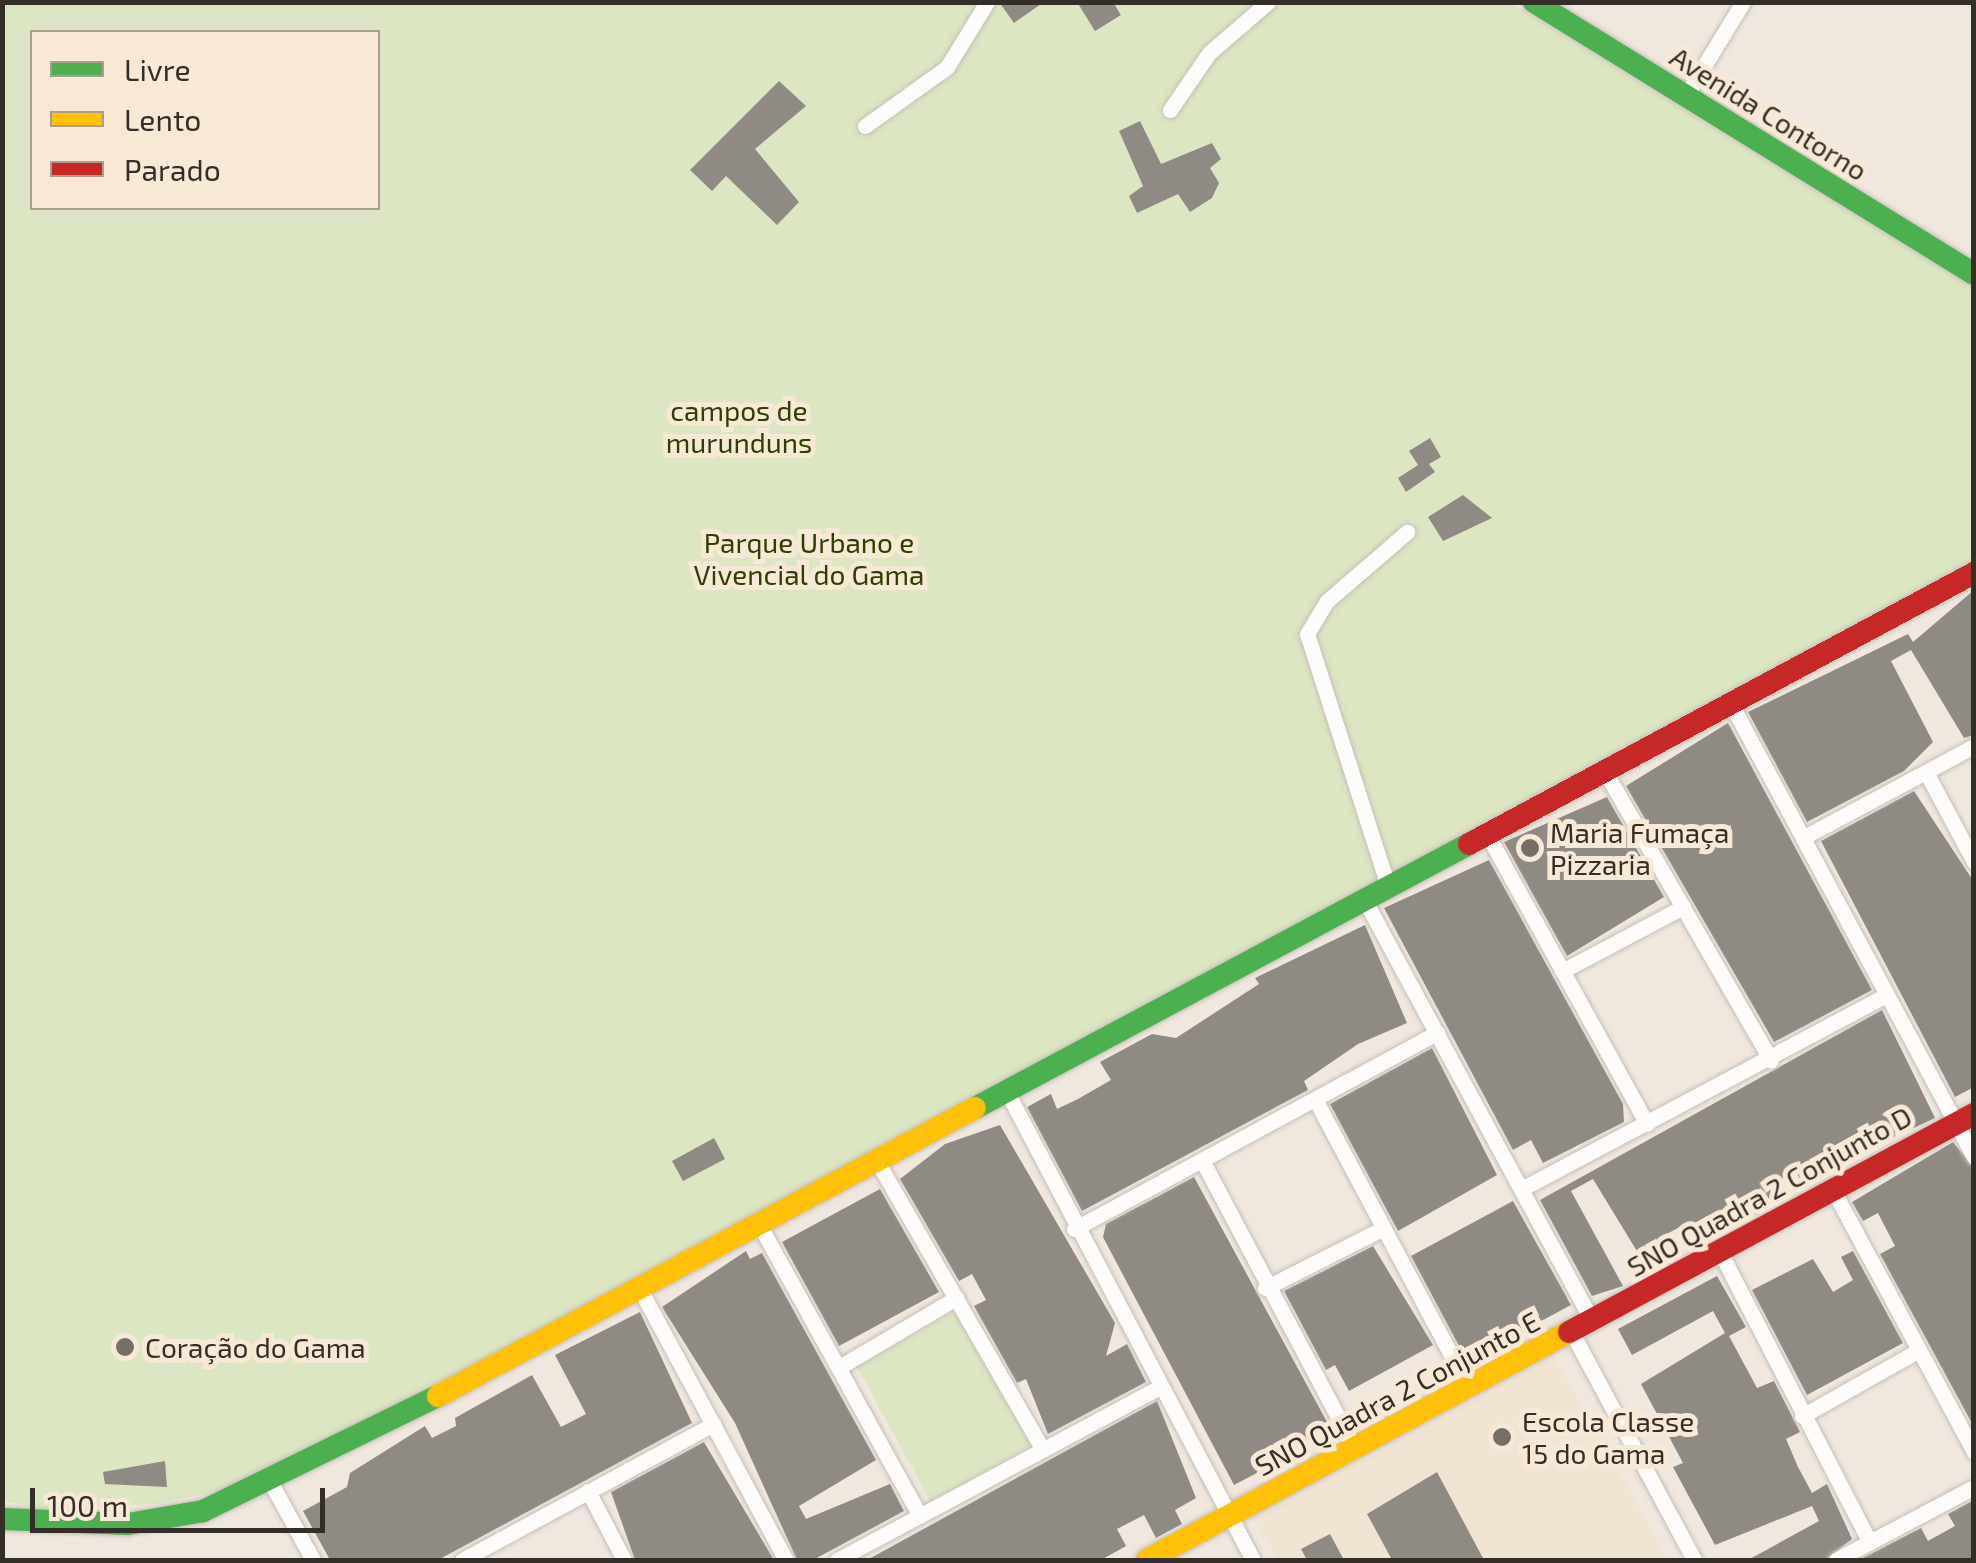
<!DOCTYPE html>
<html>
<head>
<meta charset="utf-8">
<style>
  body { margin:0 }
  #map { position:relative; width:1976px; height:1563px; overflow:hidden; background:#f0e8df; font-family:"Exo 2",sans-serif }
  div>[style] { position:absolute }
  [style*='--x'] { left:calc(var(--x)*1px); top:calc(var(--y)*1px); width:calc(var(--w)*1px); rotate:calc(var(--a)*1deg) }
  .built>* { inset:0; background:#f2e4d2 }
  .green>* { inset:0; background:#dce6c2 }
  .building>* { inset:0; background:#908a84 }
  .roads { filter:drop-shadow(0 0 2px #c5beb7) drop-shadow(0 0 2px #c5beb7) }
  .street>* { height:15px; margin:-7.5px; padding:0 7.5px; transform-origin:7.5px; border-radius:7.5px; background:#fdfcfa }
  .fast>* { height:22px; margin:-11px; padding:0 11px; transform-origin:11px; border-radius:11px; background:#4caf50 }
  .slow>* { height:22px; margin:-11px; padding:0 11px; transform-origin:11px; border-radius:11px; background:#ffc107 }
  .jam>* { height:22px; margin:-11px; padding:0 11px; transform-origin:11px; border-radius:11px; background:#c62828 }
  .dots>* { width:28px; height:28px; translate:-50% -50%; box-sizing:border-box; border:5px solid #f8e9d7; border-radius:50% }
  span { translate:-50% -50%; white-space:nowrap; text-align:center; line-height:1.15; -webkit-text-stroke:10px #f8e9d7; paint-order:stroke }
  .street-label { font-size:28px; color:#342e28 }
  .park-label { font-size:28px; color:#2d4001 }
  .poi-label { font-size:28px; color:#342e28 }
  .left { translate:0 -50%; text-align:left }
  .frame { position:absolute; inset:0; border:5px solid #342e28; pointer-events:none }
  .legend { position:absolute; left:30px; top:30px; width:350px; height:180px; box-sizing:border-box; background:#f8e9d7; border:2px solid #aa9e91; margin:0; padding:12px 18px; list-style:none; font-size:30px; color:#342e28 }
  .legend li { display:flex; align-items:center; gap:20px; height:50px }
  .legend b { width:50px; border:2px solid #aa9e91 }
  .scale { position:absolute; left:30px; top:1488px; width:295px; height:45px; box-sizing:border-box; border:5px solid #342e28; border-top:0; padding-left:12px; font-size:30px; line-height:35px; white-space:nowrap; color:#342e28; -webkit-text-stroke:8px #f8e9d7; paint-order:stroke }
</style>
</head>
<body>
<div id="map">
  <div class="built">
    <i style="clip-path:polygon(1554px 1356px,1669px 1560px,1278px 1560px,1254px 1519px)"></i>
  </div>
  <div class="green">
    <i style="clip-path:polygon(evenodd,2px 3px,1511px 3px,1973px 288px,1973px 561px,264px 1481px,157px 1504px,46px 1509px,3px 1501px,2px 3px,32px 32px,378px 32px,378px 208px,32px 208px,32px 32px)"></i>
    <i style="clip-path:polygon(958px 1309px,1034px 1443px,931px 1503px,857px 1367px)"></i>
  </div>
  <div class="building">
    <i style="clip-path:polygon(999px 2px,1044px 2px,1014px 23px)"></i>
    <i style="clip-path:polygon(1077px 2px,1113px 2px,1121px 15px,1095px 31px)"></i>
    <i style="clip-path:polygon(779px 81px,806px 106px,755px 149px,799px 202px,777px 225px,726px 176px,712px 191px,690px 170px)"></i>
    <i style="clip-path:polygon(1140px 121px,1161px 164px,1212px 143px,1221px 159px,1210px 168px,1219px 183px,1212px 198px,1190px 212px,1178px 194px,1137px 213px,1129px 196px,1143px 186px,1119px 131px)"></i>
    <i style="clip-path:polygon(1430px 438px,1441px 457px,1429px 464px,1435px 472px,1406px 492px,1398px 478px,1418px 465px,1409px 451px)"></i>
    <i style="clip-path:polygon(1463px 495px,1492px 518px,1443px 541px,1428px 517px)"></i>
    <i style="clip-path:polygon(1974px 590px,1974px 735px,1964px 738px,1911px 650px,1891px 661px,1933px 742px,1904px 771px,1807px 822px,1748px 712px,1908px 634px,1913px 642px)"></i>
    <i style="clip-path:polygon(1728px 723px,1872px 990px,1774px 1042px,1626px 786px)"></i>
    <i style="clip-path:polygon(1914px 791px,1974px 882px,1974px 1087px,1955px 1097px,1821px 841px)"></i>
    <i style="clip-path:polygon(1607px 797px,1664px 897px,1567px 956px,1504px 842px)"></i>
    <i style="clip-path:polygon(1489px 860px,1623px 1104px,1624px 1122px,1543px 1163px,1531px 1140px,1513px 1150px,1384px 908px)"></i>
    <i style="clip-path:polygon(1365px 925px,1407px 1023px,1358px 1044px,1304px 1081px,1308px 1090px,1082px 1211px,1027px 1107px,1051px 1094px,1057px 1109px,1078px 1099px,1111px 1080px,1100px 1062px,1152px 1034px,1176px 1038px,1259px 984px,1255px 978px)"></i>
    <i style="clip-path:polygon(1882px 1010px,1935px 1118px,1801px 1181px,1796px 1171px,1770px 1186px,1779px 1202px,1728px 1230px,1724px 1223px,1697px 1237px,1689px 1222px,1663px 1236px,1671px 1252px,1646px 1266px,1593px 1179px,1571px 1191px,1623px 1286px,1592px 1296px,1540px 1200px)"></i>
    <i style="clip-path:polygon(1432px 1048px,1497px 1175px,1398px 1231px,1330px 1104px)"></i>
    <i style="clip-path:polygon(1000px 1125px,1115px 1323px,1106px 1356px,1127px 1344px,1146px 1382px,1048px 1434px,1026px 1379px,1017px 1383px,974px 1306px,986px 1300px,972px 1274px,959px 1281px,900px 1179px,945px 1144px)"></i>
    <i style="clip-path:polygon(714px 1138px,725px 1159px,683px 1181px,672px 1161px)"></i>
    <i style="clip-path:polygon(1953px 1142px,1974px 1168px,1974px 1427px,1880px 1254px,1895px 1246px,1878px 1213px,1863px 1221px,1852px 1202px)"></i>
    <i style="clip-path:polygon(1194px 1177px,1333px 1433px,1234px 1485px,1103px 1237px,1106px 1224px)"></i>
    <i style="clip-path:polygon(880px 1189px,939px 1292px,839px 1346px,782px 1242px)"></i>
    <i style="clip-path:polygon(1513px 1201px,1571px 1305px,1467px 1361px,1411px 1256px)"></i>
    <i style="clip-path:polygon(1373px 1246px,1433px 1345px,1349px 1391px,1335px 1365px,1326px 1370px,1284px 1291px)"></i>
    <i style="clip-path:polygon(746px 1251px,750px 1259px,762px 1253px,876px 1460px,799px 1506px,806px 1519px,890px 1484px,904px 1511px,813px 1560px,797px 1560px,735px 1423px,662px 1307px)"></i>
    <i style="clip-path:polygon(1853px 1251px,1903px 1343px,1807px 1395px,1752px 1290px,1813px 1259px,1833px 1292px,1853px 1280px,1841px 1257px)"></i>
    <i style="clip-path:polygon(1717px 1276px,1746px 1327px,1729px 1336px,1757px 1388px,1774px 1381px,1800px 1432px,1786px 1439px,1798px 1467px,1812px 1493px,1827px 1484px,1852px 1539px,1825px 1560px,1748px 1560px,1819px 1521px,1812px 1506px,1715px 1545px,1673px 1467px,1683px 1463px,1641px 1384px,1725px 1333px,1713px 1311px,1632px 1355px,1618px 1329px)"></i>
    <i style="clip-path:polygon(640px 1312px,692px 1423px,438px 1560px,330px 1560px,303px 1511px,347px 1487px,350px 1473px,425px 1426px,432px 1438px,456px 1426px,455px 1418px,532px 1375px,561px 1427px,586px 1414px,555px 1355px)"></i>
    <i style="clip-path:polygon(1157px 1401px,1196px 1498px,1175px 1510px,1182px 1524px,1156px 1538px,1144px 1515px,1117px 1529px,1126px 1546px,1101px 1560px,867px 1560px)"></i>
    <i style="clip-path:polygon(704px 1442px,774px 1560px,635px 1560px,611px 1492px)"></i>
    <i style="clip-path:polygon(165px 1461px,167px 1487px,105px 1484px,103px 1472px)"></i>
    <i style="clip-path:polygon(1437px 1472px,1484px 1560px,1392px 1560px,1372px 1523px,1367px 1514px)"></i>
    <i style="clip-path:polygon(1974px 1500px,1974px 1560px,1859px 1560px,1921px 1528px,1928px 1541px,1955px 1526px,1948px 1514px)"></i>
    <i style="clip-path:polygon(1330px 1534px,1344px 1560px,1307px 1560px,1301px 1549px)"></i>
  </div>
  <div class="roads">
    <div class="street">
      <i style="--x:1685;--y:97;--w:111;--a:-58.6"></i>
      <i style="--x:1170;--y:110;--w:69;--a:-55.6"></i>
      <i style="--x:1209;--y:53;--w:78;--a:-40.8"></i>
      <i style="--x:865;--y:126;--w:101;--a:-35.7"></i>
      <i style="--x:947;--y:67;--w:76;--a:-58.4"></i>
      <i style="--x:1730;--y:702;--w:516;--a:61.8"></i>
      <i style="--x:1604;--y:770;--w:335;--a:60.1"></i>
      <i style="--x:1926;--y:772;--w:102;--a:61.9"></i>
      <i style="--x:1487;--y:834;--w:331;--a:61.1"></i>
      <i style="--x:1804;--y:837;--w:193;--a:-28.2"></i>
      <i style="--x:1388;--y:886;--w:265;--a:-107.8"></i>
      <i style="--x:1307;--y:634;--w:39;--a:-59"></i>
      <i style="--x:1327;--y:601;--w:106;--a:-40.8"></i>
      <i style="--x:1364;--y:899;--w:481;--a:61.6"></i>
      <i style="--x:1562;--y:971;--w:137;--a:-27.9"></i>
      <i style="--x:1008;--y:1094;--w:526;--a:62.27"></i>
      <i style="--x:1316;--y:1101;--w:326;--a:62"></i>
      <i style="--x:1203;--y:1162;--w:325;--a:62.1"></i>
      <i style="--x:878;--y:1163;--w:327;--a:60.1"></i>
      <i style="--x:1523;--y:1188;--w:411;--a:-28"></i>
      <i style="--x:1833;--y:1190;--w:298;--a:61.7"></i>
      <i style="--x:760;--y:1226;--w:331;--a:61.1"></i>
      <i style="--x:1074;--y:1229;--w:413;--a:-28.4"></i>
      <i style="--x:1720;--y:1252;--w:326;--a:62.7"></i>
      <i style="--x:1265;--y:1288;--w:133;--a:-26.8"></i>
      <i style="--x:641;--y:1291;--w:306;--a:61.7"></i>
      <i style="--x:1572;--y:1333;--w:258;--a:61.7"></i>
      <i style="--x:841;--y:1366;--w:134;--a:-30.6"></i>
      <i style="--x:1802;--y:1416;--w:134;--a:-29.4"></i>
      <i style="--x:272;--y:1485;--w:85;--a:61.3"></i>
      <i style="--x:588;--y:1491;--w:78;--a:62.4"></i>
      <i style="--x:462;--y:1560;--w:286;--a:-28.4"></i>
      <i style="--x:837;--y:1560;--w:366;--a:-28.2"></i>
      <i style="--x:1836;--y:1560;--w:156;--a:-27.9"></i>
    </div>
    <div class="fast">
      <i style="--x:1534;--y:2;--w:517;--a:31.72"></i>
      <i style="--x:975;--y:1108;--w:560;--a:-28.12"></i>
      <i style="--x:2;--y:1519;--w:126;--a:2.3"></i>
      <i style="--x:128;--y:1524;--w:76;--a:-9.8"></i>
      <i style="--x:203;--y:1511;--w:262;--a:-26.1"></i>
    </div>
    <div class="slow">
      <i style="--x:438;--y:1396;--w:609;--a:-28.21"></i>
      <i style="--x:1147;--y:1560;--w:480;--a:-28.4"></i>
    </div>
    <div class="jam">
      <i style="--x:1469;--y:844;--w:573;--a:-28.22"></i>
      <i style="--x:1569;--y:1332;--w:460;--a:-28.3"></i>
    </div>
  </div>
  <div class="dots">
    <i style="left:1530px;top:848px;background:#766f68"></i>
    <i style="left:125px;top:1347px;background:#766f68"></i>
    <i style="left:1502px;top:1437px;background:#766f68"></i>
  </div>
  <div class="street-label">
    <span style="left:1769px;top:113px;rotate:32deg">Avenida Contorno</span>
    <span style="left:1769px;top:1191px;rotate:-29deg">SNO Quadra 2 Conjunto D</span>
    <span style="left:1397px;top:1393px;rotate:-28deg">SNO Quadra 2 Conjunto E</span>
  </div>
  <div class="park-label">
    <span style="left:739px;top:426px">campos de<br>murunduns</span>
    <span style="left:809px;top:558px">Parque Urbano e<br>Vivencial do Gama</span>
  </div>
  <div class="poi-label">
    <span class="left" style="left:1550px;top:848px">Maria Fumaça<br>Pizzaria</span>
    <span class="left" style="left:145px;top:1347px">Coração do Gama</span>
    <span class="left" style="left:1522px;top:1437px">Escola Classe<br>15 do Gama</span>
  </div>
  <div class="frame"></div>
  <ul class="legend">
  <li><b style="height:12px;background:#4caf50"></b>Livre</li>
  <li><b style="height:12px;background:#ffc107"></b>Lento</li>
  <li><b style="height:12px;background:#c62828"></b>Parado</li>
  </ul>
  <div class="scale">100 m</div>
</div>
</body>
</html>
